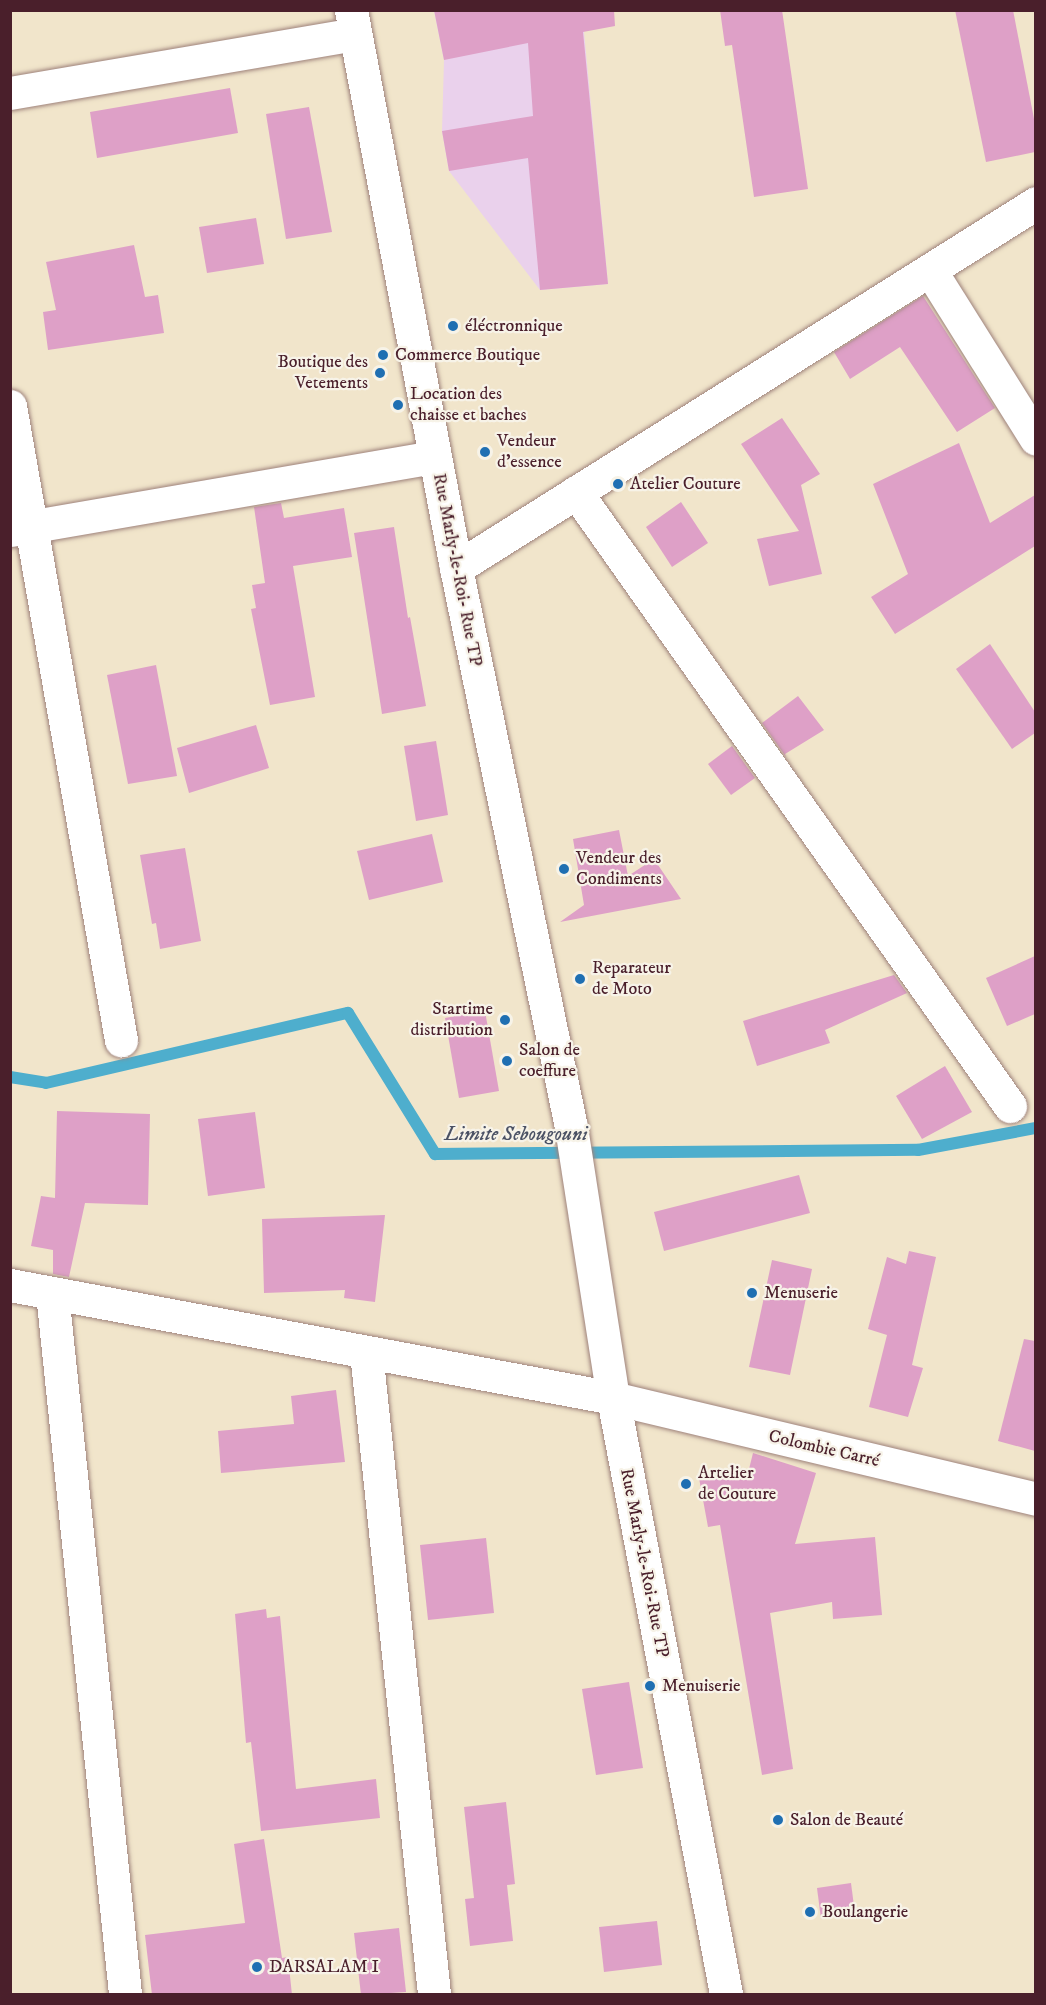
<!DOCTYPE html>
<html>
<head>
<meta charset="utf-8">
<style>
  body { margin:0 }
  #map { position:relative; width:1046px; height:2005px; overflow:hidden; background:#f1e5cb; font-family:"IM FELL DW Pica",serif }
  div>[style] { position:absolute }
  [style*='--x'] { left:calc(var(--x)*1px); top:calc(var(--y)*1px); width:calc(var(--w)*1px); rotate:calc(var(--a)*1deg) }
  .built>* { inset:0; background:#ead1ec }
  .stream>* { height:12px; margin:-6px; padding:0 6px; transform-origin:6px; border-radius:6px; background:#4eaecd }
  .building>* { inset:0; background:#dea0c7 }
  .roads { filter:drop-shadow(0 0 2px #9e827b) drop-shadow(0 0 2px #9e827b) }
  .minor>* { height:33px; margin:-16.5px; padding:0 16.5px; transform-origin:16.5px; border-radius:16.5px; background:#fff }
  .dots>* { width:16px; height:16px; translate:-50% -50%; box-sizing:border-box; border:3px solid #f7f3e8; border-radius:50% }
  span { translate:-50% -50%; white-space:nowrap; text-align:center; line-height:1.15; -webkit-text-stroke:4.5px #f7f3e8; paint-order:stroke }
  .poi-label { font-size:18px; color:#4a1f2b }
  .left { translate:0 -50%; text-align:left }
  .right { translate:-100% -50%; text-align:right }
  .street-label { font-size:18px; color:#4a1f2b }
  .water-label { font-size:20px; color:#4b5164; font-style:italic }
  .frame { position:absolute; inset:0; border:12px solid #4a1f2b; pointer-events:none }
</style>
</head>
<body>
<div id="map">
  <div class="built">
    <i style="clip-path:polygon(434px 11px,582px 11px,608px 284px,540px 290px,449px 171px,442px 131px,444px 60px)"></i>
  </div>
  <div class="stream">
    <i style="--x:10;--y:1077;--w:36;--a:9"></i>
    <i style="--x:46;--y:1083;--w:310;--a:-13.1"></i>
    <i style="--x:348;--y:1013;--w:166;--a:58.3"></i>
    <i style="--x:435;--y:1154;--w:483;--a:-0.5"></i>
    <i style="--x:918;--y:1150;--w:120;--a:-10.6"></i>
  </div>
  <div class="building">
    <i style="clip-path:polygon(434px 10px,614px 10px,615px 26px,583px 32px,608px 284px,540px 290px,528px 158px,449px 171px,442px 131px,533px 116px,528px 43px,444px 60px)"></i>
    <i style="clip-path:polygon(720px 10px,782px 10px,808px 189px,754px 197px,732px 45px,725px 46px)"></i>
    <i style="clip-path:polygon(955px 10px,1013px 10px,1035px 124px,1035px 152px,986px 162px)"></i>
    <i style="clip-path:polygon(230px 88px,238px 133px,97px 158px,90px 112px)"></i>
    <i style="clip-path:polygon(309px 107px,332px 232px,286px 239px,266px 114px)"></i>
    <i style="clip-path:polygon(256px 218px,264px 264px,207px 273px,199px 227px)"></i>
    <i style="clip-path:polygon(134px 245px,145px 297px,158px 295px,164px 333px,48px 350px,43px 312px,56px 310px,46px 262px)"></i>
    <i style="clip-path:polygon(923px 296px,995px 408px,957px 432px,900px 347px,850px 379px,834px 352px)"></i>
    <i style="clip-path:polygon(782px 418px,820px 474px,801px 485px,822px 574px,769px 586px,757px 539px,799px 531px,741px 444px)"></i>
    <i style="clip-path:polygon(959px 443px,990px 523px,1035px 495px,1035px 546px,895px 634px,871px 597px,908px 574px,873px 484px)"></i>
    <i style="clip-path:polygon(681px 502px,708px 543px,672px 567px,646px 527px)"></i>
    <i style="clip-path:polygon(281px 503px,284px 518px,344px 508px,352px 557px,293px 566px,315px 697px,270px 705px,251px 609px,256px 608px,252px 585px,265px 583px,254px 507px)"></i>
    <i style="clip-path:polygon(394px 527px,408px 618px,410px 617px,426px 706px,382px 714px,354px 533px)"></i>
    <i style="clip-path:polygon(990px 644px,1035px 712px,1035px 733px,1012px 749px,956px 669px)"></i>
    <i style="clip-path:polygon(156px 665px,177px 776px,128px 784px,107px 675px)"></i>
    <i style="clip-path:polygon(798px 696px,824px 730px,785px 754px,786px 757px,762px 723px)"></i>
    <i style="clip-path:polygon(256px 725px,269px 768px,189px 793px,177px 748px)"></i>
    <i style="clip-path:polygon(436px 741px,448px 815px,416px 821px,404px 746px)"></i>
    <i style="clip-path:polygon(732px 746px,755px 778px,731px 795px,708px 764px)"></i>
    <i style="clip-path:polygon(619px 830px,628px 876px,654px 859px,681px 899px,560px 922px,584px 905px,573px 839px)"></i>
    <i style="clip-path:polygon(432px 834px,443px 882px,369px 900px,357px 851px)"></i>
    <i style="clip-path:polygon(185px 848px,201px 941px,160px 949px,156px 923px,152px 924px,140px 855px)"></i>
    <i style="clip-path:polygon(1035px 956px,1035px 1014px,1007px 1026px,986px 978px)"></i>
    <i style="clip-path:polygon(894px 975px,907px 993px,825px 1030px,830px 1043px,757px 1066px,743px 1021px)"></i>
    <i style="clip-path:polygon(485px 1011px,499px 1091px,459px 1098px,445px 1018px)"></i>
    <i style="clip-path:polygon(945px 1066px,972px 1112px,922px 1139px,896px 1096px)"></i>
    <i style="clip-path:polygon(57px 1111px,150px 1114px,148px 1205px,85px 1203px,69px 1277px,53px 1274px,53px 1250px,31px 1246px,41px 1196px,55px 1198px)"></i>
    <i style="clip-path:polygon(255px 1112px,265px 1188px,208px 1196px,198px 1119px)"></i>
    <i style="clip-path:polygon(799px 1175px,810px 1213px,664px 1251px,654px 1212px)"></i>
    <i style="clip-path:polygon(385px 1215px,375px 1302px,344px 1298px,345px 1290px,264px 1293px,262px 1219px)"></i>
    <i style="clip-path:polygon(909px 1251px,936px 1257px,912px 1365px,923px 1368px,908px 1417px,869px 1407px,887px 1335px,868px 1329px,887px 1257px,906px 1264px)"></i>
    <i style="clip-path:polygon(772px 1260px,812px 1269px,790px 1375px,749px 1367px)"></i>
    <i style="clip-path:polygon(1024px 1339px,1035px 1341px,1035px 1451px,998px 1441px)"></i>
    <i style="clip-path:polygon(336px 1390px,345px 1462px,221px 1473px,218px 1431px,294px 1424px,291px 1396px)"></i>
    <i style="clip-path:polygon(753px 1453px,816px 1473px,795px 1544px,875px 1537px,882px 1615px,833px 1619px,832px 1602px,770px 1613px,793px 1769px,762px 1775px,720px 1525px,708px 1527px,699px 1478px,749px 1469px)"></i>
    <i style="clip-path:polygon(486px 1538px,494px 1613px,428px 1620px,420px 1545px)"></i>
    <i style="clip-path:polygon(266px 1609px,267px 1618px,280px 1616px,296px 1789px,376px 1779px,380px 1818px,261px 1831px,251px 1742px,246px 1743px,235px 1614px)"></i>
    <i style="clip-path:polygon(629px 1682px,643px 1768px,596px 1775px,582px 1689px)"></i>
    <i style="clip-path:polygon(506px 1802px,515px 1884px,507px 1885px,513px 1941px,470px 1946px,465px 1899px,474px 1898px,464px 1807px)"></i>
    <i style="clip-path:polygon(264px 1839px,282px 1958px,288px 1957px,292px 1995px,152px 1995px,145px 1935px,245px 1923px,234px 1844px)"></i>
    <i style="clip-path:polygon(851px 1883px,855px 1914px,821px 1919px,817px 1888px)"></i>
    <i style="clip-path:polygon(657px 1921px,662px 1965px,604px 1972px,599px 1927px)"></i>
    <i style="clip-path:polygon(399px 1928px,406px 1992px,361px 1995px,354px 1933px)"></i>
  </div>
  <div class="roads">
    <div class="minor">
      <i style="--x:351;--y:10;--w:568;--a:79.34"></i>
      <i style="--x:456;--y:568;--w:571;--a:78.38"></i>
      <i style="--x:571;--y:1127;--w:274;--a:81.2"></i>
      <i style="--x:613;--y:1398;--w:607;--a:79.26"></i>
      <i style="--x:10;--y:93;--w:350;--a:-9.7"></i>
      <i style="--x:930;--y:270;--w:199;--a:57.9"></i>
      <i style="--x:10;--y:406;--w:644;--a:80.07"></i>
      <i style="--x:576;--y:492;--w:752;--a:54.75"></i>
      <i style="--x:11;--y:530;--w:430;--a:-9.8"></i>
      <i style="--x:456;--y:568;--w:685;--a:-32.18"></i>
      <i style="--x:10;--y:1285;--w:613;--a:10.61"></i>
      <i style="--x:613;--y:1398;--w:435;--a:13.4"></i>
      <i style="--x:52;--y:1293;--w:705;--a:84.05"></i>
      <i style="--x:366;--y:1352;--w:646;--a:83.95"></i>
    </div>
  </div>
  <div class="dots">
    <i style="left:453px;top:326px;background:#1f6fb2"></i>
    <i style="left:383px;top:355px;background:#1f6fb2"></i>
    <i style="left:380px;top:373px;background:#1f6fb2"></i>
    <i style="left:398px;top:405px;background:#1f6fb2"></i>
    <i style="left:485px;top:452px;background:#1f6fb2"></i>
    <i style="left:618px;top:484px;background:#1f6fb2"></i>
    <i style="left:564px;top:869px;background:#1f6fb2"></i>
    <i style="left:580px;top:979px;background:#1f6fb2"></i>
    <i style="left:505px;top:1020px;background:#1f6fb2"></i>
    <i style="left:507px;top:1061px;background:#1f6fb2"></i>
    <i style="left:752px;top:1293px;background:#1f6fb2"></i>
    <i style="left:686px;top:1484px;background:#1f6fb2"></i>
    <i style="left:650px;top:1686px;background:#1f6fb2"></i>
    <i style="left:778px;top:1820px;background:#1f6fb2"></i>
    <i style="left:810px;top:1912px;background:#1f6fb2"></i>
    <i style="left:257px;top:1967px;background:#1f6fb2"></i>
  </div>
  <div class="poi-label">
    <span class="left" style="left:465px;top:326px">éléctronnique</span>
    <span class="left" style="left:395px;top:355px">Commerce Boutique</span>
    <span class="right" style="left:368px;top:373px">Boutique des<br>Vetements</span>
    <span class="left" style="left:410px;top:405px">Location des<br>chaisse et baches</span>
    <span class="left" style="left:497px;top:452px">Vendeur<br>d'essence</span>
    <span class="left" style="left:630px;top:484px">Atelier Couture</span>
    <span class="left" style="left:576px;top:869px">Vendeur des<br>Condiments</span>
    <span class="left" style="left:592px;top:979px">Reparateur<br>de Moto</span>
    <span class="right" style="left:493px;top:1020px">Startime<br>distribution</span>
    <span class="left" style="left:519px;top:1061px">Salon de<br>coeffure</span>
    <span class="left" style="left:764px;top:1293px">Menuserie</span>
    <span class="left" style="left:698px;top:1484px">Artelier<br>de Couture</span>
    <span class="left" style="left:662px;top:1686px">Menuiserie</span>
    <span class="left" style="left:790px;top:1820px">Salon de Beauté</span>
    <span class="left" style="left:822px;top:1912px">Boulangerie</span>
    <span class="left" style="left:269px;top:1967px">DARSALAM I</span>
  </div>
  <div class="street-label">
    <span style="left:457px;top:570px;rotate:79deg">Rue Marly-le-Roi- Rue TP</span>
    <span style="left:824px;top:1449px;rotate:13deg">Colombie Carré</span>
    <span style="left:644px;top:1563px;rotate:79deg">Rue Marly-le-Roi-Rue TP</span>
  </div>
  <div class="water-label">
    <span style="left:516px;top:1134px">Limite Sebougouni</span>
  </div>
  <div class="frame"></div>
</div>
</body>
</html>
